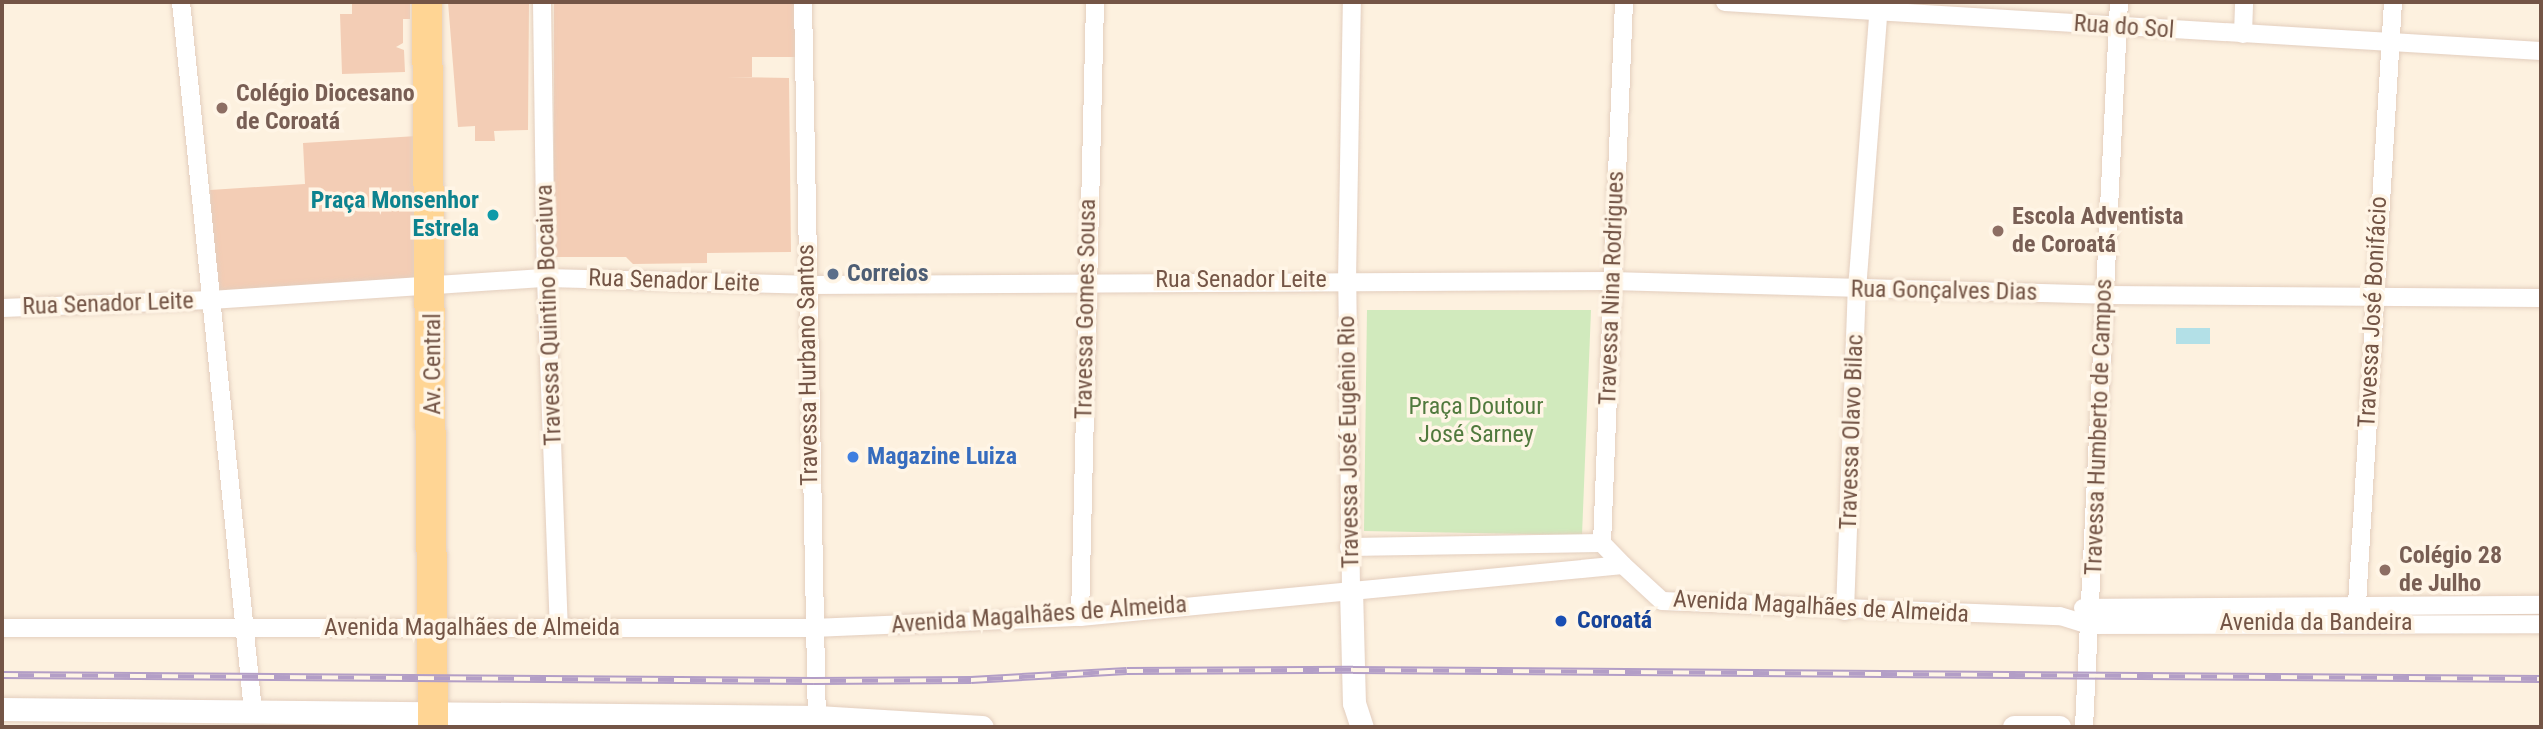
<!DOCTYPE html>
<html>
<head>
<meta charset="utf-8">
<style>
  body { margin:0 }
  #map { position:relative; width:2543px; height:729px; overflow:hidden; background:#fdf1df; font-family:"Roboto Condensed",sans-serif }
  div>[style] { position:absolute }
  [style*='--x'] { left:calc(var(--x)*1px); top:calc(var(--y)*1px); width:calc(var(--w)*1px); rotate:calc(var(--a)*1deg) }
  .green>* { inset:0; background:#d1eabd }
  .water>* { inset:0; background:#b3e0e7 }
  .building>* { inset:0; background:#f3cdb5 }
  .roads { filter:drop-shadow(0 0 2px #e3cebe) drop-shadow(0 0 2px #e3cebe) }
  .minor>* { height:18px; margin:-9px; padding:0 9px; transform-origin:9px; border-radius:9px; background:#fff }
  .tertiary>* { height:23px; margin:-11.5px; padding:0 11.5px; transform-origin:11.5px; border-radius:11.5px; background:#fff }
  .primary>* { height:30px; margin:-15px; padding:0 15px; transform-origin:15px; border-radius:15px; background:#ffd594 }
  .rail>* { height:8px; margin-top:-4px; transform-origin:0; background:repeating-linear-gradient(90deg,#fff5e6 0 16px,#b39ec6 0 32px); box-sizing:border-box; border-block:2px solid #b39ec6 }
  .dots>* { width:19px; height:19px; translate:-50% -50%; box-sizing:border-box; border:4px solid #fff5e6; border-radius:50% }
  span { translate:-50% -50%; white-space:nowrap; text-align:center; line-height:1.15; -webkit-text-stroke:7px #fff5e6; paint-order:stroke }
  .street-label { font-size:24px; color:#745546 }
  .education-label { font-size:24px; color:#785e54; font-weight:700 }
  .left { translate:0 -50%; text-align:left }
  .culture-label { font-size:24px; color:#0d838f; font-weight:700 }
  .right { translate:-100% -50%; text-align:right }
  .service-label { font-size:24px; color:#4e5e75; font-weight:700 }
  .park-label { font-size:24px; color:#517a3e }
  .shop-label { font-size:24px; color:#366cbe; font-weight:700 }
  .transit-label { font-size:24px; color:#164399; font-weight:700 }
  .frame { position:absolute; inset:0; border:4px solid #745546; pointer-events:none }
</style>
</head>
<body>
<div id="map">
  <div class="green">
    <i style="clip-path:polygon(1367px 310px,1591px 310px,1582px 535px,1364px 531px)"></i>
  </div>
  <div class="water">
    <i style="clip-path:polygon(2176px 328px,2210px 328px,2210px 344px,2176px 344px)"></i>
  </div>
  <div class="building">
    <i style="clip-path:polygon(352px 2px,410px 2px,410px 19px,403px 19px,403px 43px,396px 47px,404px 50px,405px 72px,342px 74px,340px 14px,352px 14px)"></i>
    <i style="clip-path:polygon(448px 2px,529px 2px,528px 130px,494px 131px,495px 141px,475px 141px,475px 126px,458px 127px)"></i>
    <i style="clip-path:polygon(554px 2px,798px 2px,799px 57px,752px 57px,752px 77px,725px 77px,789px 78px,791px 252px,707px 253px,707px 263px,633px 264px,626px 257px,554px 257px)"></i>
    <i style="clip-path:polygon(417px 136px,425px 282px,216px 294px,210px 190px,305px 184px,303px 143px)"></i>
  </div>
  <div class="roads">
    <div class="minor">
      <i style="--x:181;--y:2;--w:713;--a:84.2"></i>
      <i style="--x:542;--y:2;--w:276;--a:89.2"></i>
      <i style="--x:546;--y:278;--w:350;--a:87.9"></i>
      <i style="--x:803;--y:2;--w:725;--a:88.89"></i>
      <i style="--x:1725;--y:2;--w:817;--a:3.44"></i>
      <i style="--x:2243;--y:34;--w:32;--a:-88"></i>
      <i style="--x:2;--y:308;--w:209;--a:-2.2"></i>
      <i style="--x:211;--y:300;--w:336;--a:-3.8"></i>
      <i style="--x:546;--y:278;--w:261;--a:1.5"></i>
      <i style="--x:807;--y:285;--w:804;--a:-0.29"></i>
      <i style="--x:1611;--y:281;--w:494;--a:1.6"></i>
      <i style="--x:2105;--y:295;--w:436;--a:0.4"></i>
      <i style="--x:1349;--y:547;--w:253;--a:-0.9"></i>
      <i style="--x:1623;--y:565;--w:30;--a:-134"></i>
      <i style="--x:1602;--y:543;--w:541;--a:-87.67"></i>
      <i style="--x:1351;--y:589;--w:308;--a:-90.7"></i>
      <i style="--x:1347;--y:281;--w:279;--a:-89"></i>
      <i style="--x:2083;--y:608;--w:458;--a:-0.4"></i>
      <i style="--x:1845;--y:611;--w:321;--a:-87.9"></i>
      <i style="--x:1857;--y:290;--w:289;--a:-85.6"></i>
      <i style="--x:1080;--y:617;--w:615;--a:-88.6"></i>
      <i style="--x:2356;--y:621;--w:620;--a:-86.58"></i>
      <i style="--x:2;--y:628;--w:811;--a:0"></i>
      <i style="--x:813;--y:628;--w:267;--a:-2.4"></i>
      <i style="--x:1080;--y:617;--w:545;--a:-5.47"></i>
      <i style="--x:1623;--y:565;--w:53;--a:42.7"></i>
      <i style="--x:1662;--y:601;--w:398;--a:2.2"></i>
      <i style="--x:2060;--y:616;--w:31;--a:17"></i>
      <i style="--x:2090;--y:625;--w:451;--a:-0.1"></i>
      <i style="--x:2084;--y:727;--w:726;--a:-87.24"></i>
    </div>
    <div class="tertiary">
      <i style="--x:1351;--y:589;--w:114;--a:88.5"></i>
      <i style="--x:1354;--y:703;--w:25;--a:72"></i>
      <i style="--x:2;--y:709;--w:815;--a:0.56"></i>
      <i style="--x:817;--y:717;--w:165;--a:3.5"></i>
      <i style="--x:2014;--y:727;--w:45;--a:0"></i>
    </div>
    <div class="primary">
      <i style="--x:427;--y:2;--w:725;--a:89.53"></i>
    </div>
  </div>
  <div class="rail">
    <i style="--x:2;--y:675;--w:812;--a:0.42"></i>
    <i style="--x:814;--y:681;--w:157;--a:-0.4"></i>
    <i style="--x:971;--y:680;--w:156;--a:-3.3"></i>
    <i style="--x:1127;--y:671;--w:226;--a:-0.3"></i>
    <i style="--x:1353;--y:670;--w:1188;--a:0.43"></i>
  </div>
  <div class="dots">
    <i style="left:222px;top:108px;background:#8d6e63"></i>
    <i style="left:493px;top:215px;background:#0f9aa8"></i>
    <i style="left:1998px;top:231px;background:#8d6e63"></i>
    <i style="left:833px;top:274px;background:#5c6f8a"></i>
    <i style="left:853px;top:457px;background:#3f7fe0"></i>
    <i style="left:2385px;top:570px;background:#8d6e63"></i>
    <i style="left:1561px;top:621px;background:#1a4fb4"></i>
  </div>
  <div class="street-label">
    <span style="left:2124px;top:27px;rotate:4deg">Rua do Sol</span>
    <span style="left:1241px;top:280px">Rua Senador Leite</span>
    <span style="left:674px;top:281px;rotate:2deg">Rua Senador Leite</span>
    <span style="left:1612px;top:288px;rotate:-88deg">Travessa Nina Rodrigues</span>
    <span style="left:1944px;top:291px;rotate:1deg">Rua Gonçalves Dias</span>
    <span style="left:108px;top:304px;rotate:-2deg">Rua Senador Leite</span>
    <span style="left:1086px;top:309px;rotate:-89deg">Travessa Gomes Sousa</span>
    <span style="left:2373px;top:312px;rotate:-87deg">Travessa José Bonifácio</span>
    <span style="left:549px;top:315px;rotate:-92deg">Travessa Quintino Bocaiuva</span>
    <span style="left:433px;top:364px;rotate:-90deg">Av. Central</span>
    <span style="left:808px;top:365px;rotate:-91deg">Travessa Hurbano Santos</span>
    <span style="left:2099px;top:427px;rotate:-88deg">Travessa Humberto de Campos</span>
    <span style="left:1852px;top:432px;rotate:-88deg">Travessa Olavo Bilac</span>
    <span style="left:1349px;top:442px;rotate:-91deg">Travessa José Eugênio Rio</span>
    <span style="left:1821px;top:607px;rotate:3deg">Avenida Magalhães de Almeida</span>
    <span style="left:1039px;top:615px;rotate:-4deg">Avenida Magalhães de Almeida</span>
    <span style="left:2316px;top:623px">Avenida da Bandeira</span>
    <span style="left:472px;top:628px">Avenida Magalhães de Almeida</span>
  </div>
  <div class="education-label">
    <span class="left" style="left:236px;top:108px">Colégio Diocesano<br>de Coroatá</span>
    <span class="left" style="left:2012px;top:231px">Escola Adventista<br>de Coroatá</span>
    <span class="left" style="left:2399px;top:570px">Colégio 28<br>de Julho</span>
  </div>
  <div class="culture-label">
    <span class="right" style="left:479px;top:215px">Praça Monsenhor<br>Estrela</span>
  </div>
  <div class="service-label">
    <span class="left" style="left:847px;top:274px">Correios</span>
  </div>
  <div class="park-label">
    <span style="left:1476px;top:421px">Praça Doutour<br>José Sarney</span>
  </div>
  <div class="shop-label">
    <span class="left" style="left:867px;top:457px">Magazine Luiza</span>
  </div>
  <div class="transit-label">
    <span class="left" style="left:1577px;top:621px">Coroatá</span>
  </div>
  <div class="frame"></div>
</div>
</body>
</html>
